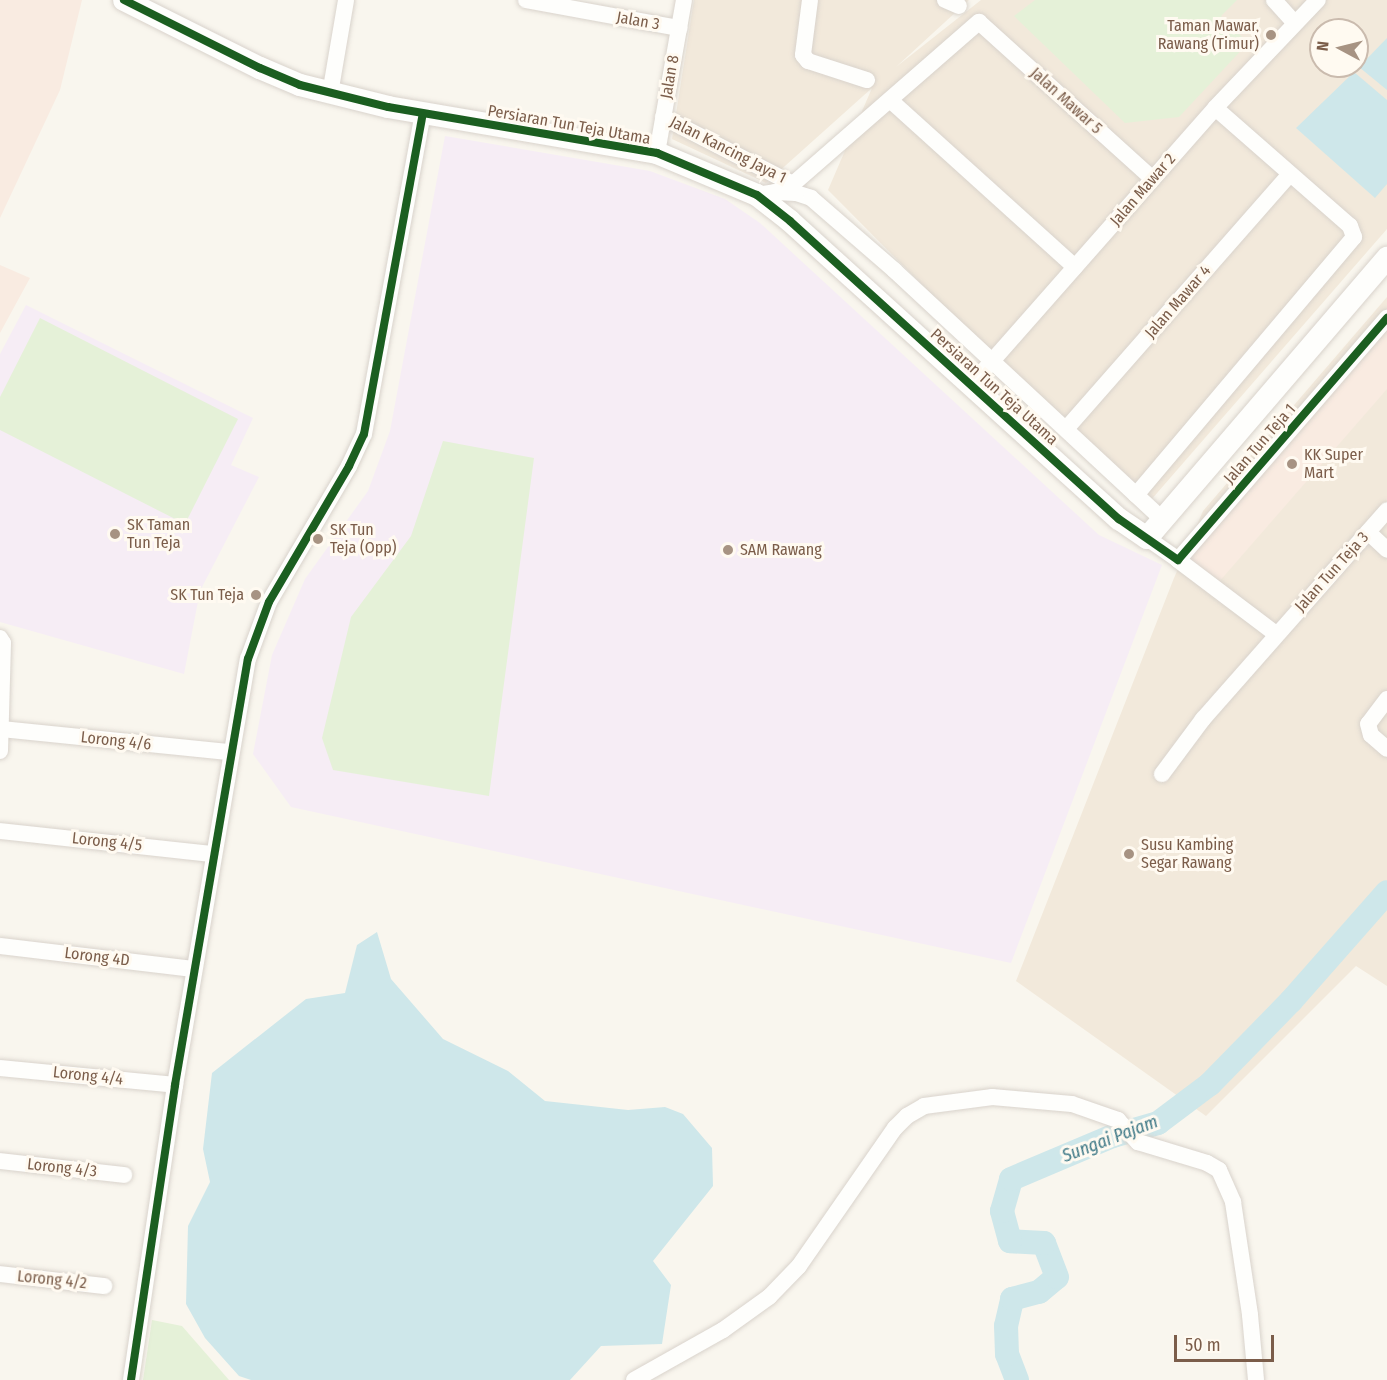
<!DOCTYPE html>
<html>
<head>
<meta charset="utf-8">
<style>
  body { margin:0 }
  #map { position:relative; width:1387px; height:1380px; overflow:hidden; background:#f9f6ee; font-family:"Fira Sans Condensed",sans-serif }
  div>[style] { position:absolute }
  [style*='--x'] { left:calc(var(--x)*1px); top:calc(var(--y)*1px); width:calc(var(--w)*1px); rotate:calc(var(--a)*1deg) }
  .residential>* { inset:0; background:#f2e9db }
  .commercial>* { inset:0; background:#f9ebe1 }
  .education>* { inset:0; background:#f6edf5 }
  .green>* { inset:0; background:#e5f1d8 }
  .water>* { inset:0; background:#cee7ea }
  .river>* { height:24px; margin:-12px; padding:0 12px; transform-origin:12px; border-radius:12px; background:#cee7ea }
  .roads { filter:drop-shadow(0 0 2px #d9d3cc) drop-shadow(0 0 2px #d9d3cc) }
  .street>* { height:16px; margin:-8px; padding:0 8px; transform-origin:8px; border-radius:8px; background:#fefefc }
  .secondary>* { height:22px; margin:-11px; padding:0 11px; transform-origin:11px; border-radius:11px; background:#fefefc }
  .cycleway>* { height:8px; margin:-4px; padding:0 4px; transform-origin:4px; border-radius:4px; background:#1b5e20 }
  .dots>* { width:16px; height:16px; translate:-50% -50%; box-sizing:border-box; border:3px solid #fffaf1; border-radius:50% }
  span { translate:-50% -50%; white-space:nowrap; text-align:center; line-height:1.15; -webkit-text-stroke:6px #fffaf1; paint-order:stroke }
  .street-label { font-size:16px; color:#7b5d4a }
  .poi-label { font-size:16px; color:#7b5d4a }
  .right { translate:-100% -50%; text-align:right }
  .left { translate:0 -50%; text-align:left }
  .water-label { font-size:18px; color:#3f7987; font-style:italic }
  .north { position:absolute; left:1309px; top:18px; width:60px; height:60px; box-sizing:border-box; background:#fffaf1; border:2px solid #cabbae; border-radius:50%; rotate:277deg; font-size:16px; font-weight:700; line-height:24px; text-align:center; color:#7b5d4a }
  .north::after { content:''; display:block; margin:auto; width:21px; height:27px; background:#a79383; clip-path:polygon(50% 0,100% 100%,50% 72%,0 100%) }
  .scale { position:absolute; left:1174px; top:1335px; width:100px; height:27px; box-sizing:border-box; border:3px solid #7b5d4a; border-top:0; padding-left:8px; font-size:18px; line-height:21px; white-space:nowrap; color:#7b5d4a; -webkit-text-stroke:4px #fffaf1; paint-order:stroke }
</style>
</head>
<body>
<div id="map">
  <div class="residential">
    <i style="clip-path:polygon(evenodd,694px 0,969px 0,896px 67px,981px 0,1387px 0,1387px 229px,1144px 508px,828px 190px,872px 88px,766px 183px,672px 139px,694px 0,1321px 30px,1357px 30px,1357px 66px,1321px 66px,1321px 30px)"></i>
    <i style="clip-path:polygon(1387px 297px,1387px 986px,1356px 966px,1206px 1116px,1016px 981px,1174px 578px,1203px 511px)"></i>
  </div>
  <div class="commercial">
    <i style="clip-path:polygon(0 0,82px 0,60px 90px,0 218px)"></i>
    <i style="clip-path:polygon(0 265px,30px 278px,0 333px)"></i>
    <i style="clip-path:polygon(1387px 327px,1387px 389px,1218px 583px,1186px 559px)"></i>
  </div>
  <div class="education">
    <i style="clip-path:polygon(445px 136px,650px 171px,725px 199px,760px 223px,1099px 535px,1162px 565px,1011px 963px,291px 807px,253px 754px,272px 655px,305px 579px,368px 491px,390px 431px)"></i>
    <i style="clip-path:polygon(26px 305px,253px 418px,231px 465px,259px 477px,200px 591px,184px 674px,0 622px,0 354px)"></i>
  </div>
  <div class="green">
    <i style="clip-path:polygon(1035px 0,1237px 0,1221px 16px,1248px 43px,1179px 117px,1125px 123px,1014px 16px)"></i>
    <i style="clip-path:polygon(40px 318px,238px 419px,185px 524px,0 430px,0 397px)"></i>
    <i style="clip-path:polygon(443px 441px,534px 458px,489px 796px,333px 770px,322px 738px,351px 617px,411px 536px)"></i>
    <i style="clip-path:polygon(152px 1320px,182px 1326px,229px 1380px,143px 1380px)"></i>
  </div>
  <div class="water">
    <i style="clip-path:polygon(1387px 38px,1387px 90px,1359px 67px)"></i>
    <i style="clip-path:polygon(1354px 72px,1387px 100px,1387px 184px,1375px 198px,1296px 128px)"></i>
    <i style="clip-path:polygon(377px 932px,391px 979px,443px 1039px,508px 1071px,545px 1101px,628px 1110px,665px 1107px,683px 1114px,712px 1148px,713px 1186px,653px 1261px,671px 1285px,662px 1344px,601px 1346px,570px 1380px,251px 1380px,239px 1376px,205px 1338px,186px 1304px,188px 1226px,210px 1182px,203px 1149px,212px 1073px,306px 999px,345px 993px,357px 945px)"></i>
  </div>
  <div class="river">
    <i style="--x:1017;--y:1380;--w:28;--a:-111"></i>
    <i style="--x:1007;--y:1354;--w:28;--a:-92"></i>
    <i style="--x:1006;--y:1326;--w:28;--a:-77"></i>
    <i style="--x:1012;--y:1299;--w:28;--a:-15"></i>
    <i style="--x:1039;--y:1292;--w:23;--a:-40"></i>
    <i style="--x:1057;--y:1277;--w:36;--a:-111"></i>
    <i style="--x:1044;--y:1243;--w:34;--a:-177"></i>
    <i style="--x:1010;--y:1241;--w:31;--a:-105"></i>
    <i style="--x:1002;--y:1211;--w:33;--a:-74"></i>
    <i style="--x:1011;--y:1179;--w:111;--a:-22.9"></i>
    <i style="--x:1113;--y:1136;--w:47;--a:-16.1"></i>
    <i style="--x:1158;--y:1123;--w:65;--a:-36.9"></i>
    <i style="--x:1210;--y:1084;--w:116;--a:-45.7"></i>
    <i style="--x:1291;--y:1001;--w:145;--a:-48.6"></i>
  </div>
  <div class="roads">
    <div class="street">
      <i style="--x:526;--y:0;--w:156;--a:10.4"></i>
      <i style="--x:810;--y:0;--w:55;--a:97.3"></i>
      <i style="--x:803;--y:55;--w:8;--a:50"></i>
      <i style="--x:808;--y:61;--w:62;--a:17.9"></i>
      <i style="--x:945;--y:0;--w:15;--a:23"></i>
      <i style="--x:1274;--y:0;--w:31;--a:48"></i>
      <i style="--x:330;--y:94;--w:95;--a:-80.3"></i>
      <i style="--x:890;--y:100;--w:249;--a:42.1"></i>
      <i style="--x:663;--y:117;--w:146;--a:27.3"></i>
      <i style="--x:657;--y:153;--w:155;--a:-80"></i>
      <i style="--x:793;--y:184;--w:247;--a:-41.1"></i>
      <i style="--x:979;--y:22;--w:234;--a:42.1"></i>
      <i style="--x:757;--y:195;--w:18;--a:-9"></i>
      <i style="--x:775;--y:192;--w:21;--a:3"></i>
      <i style="--x:796;--y:193;--w:16;--a:18"></i>
      <i style="--x:811;--y:198;--w:110;--a:40.9"></i>
      <i style="--x:894;--y:270;--w:366;--a:42.9"></i>
      <i style="--x:971;--y:385;--w:369;--a:-48.6"></i>
      <i style="--x:1215;--y:108;--w:149;--a:-46.4"></i>
      <i style="--x:1066;--y:429;--w:339;--a:-48.7"></i>
      <i style="--x:1136;--y:495;--w:338;--a:-49.8"></i>
      <i style="--x:1354;--y:237;--w:12;--a:-110"></i>
      <i style="--x:1350;--y:226;--w:179;--a:-138.8"></i>
      <i style="--x:1368;--y:532;--w:26;--a:43"></i>
      <i style="--x:1147;--y:538;--w:38;--a:35"></i>
      <i style="--x:1178;--y:560;--w:320;--a:-49.2"></i>
      <i style="--x:1178;--y:560;--w:123;--a:37.1"></i>
      <i style="--x:0;--y:638;--w:6;--a:59"></i>
      <i style="--x:3;--y:643;--w:108;--a:91.6"></i>
      <i style="--x:1387;--y:699;--w:31;--a:127"></i>
      <i style="--x:1368;--y:724;--w:11;--a:75"></i>
      <i style="--x:1371;--y:735;--w:21;--a:41"></i>
      <i style="--x:2;--y:729;--w:229;--a:5.8"></i>
      <i style="--x:1162;--y:774;--w:69;--a:-53.3"></i>
      <i style="--x:1203;--y:719;--w:278;--a:-48.6"></i>
      <i style="--x:0;--y:831;--w:214;--a:6.2"></i>
      <i style="--x:0;--y:946;--w:195;--a:6.8"></i>
      <i style="--x:0;--y:1068;--w:176;--a:5.5"></i>
      <i style="--x:0;--y:1161;--w:125;--a:6.4"></i>
      <i style="--x:0;--y:1274;--w:105;--a:6.6"></i>
      <i style="--x:131;--y:1380;--w:298;--a:-81.5"></i>
      <i style="--x:175;--y:1085;--w:432;--a:-80.3"></i>
      <i style="--x:248;--y:659;--w:61;--a:-69.8"></i>
      <i style="--x:269;--y:602;--w:158;--a:-59.5"></i>
      <i style="--x:349;--y:466;--w:35;--a:-65"></i>
      <i style="--x:364;--y:434;--w:325;--a:-79.6"></i>
      <i style="--x:634;--y:1380;--w:102;--a:-29.3"></i>
      <i style="--x:723;--y:1330;--w:57;--a:-35.7"></i>
      <i style="--x:769;--y:1297;--w:43;--a:-45.9"></i>
      <i style="--x:799;--y:1266;--w:168;--a:-55.2"></i>
      <i style="--x:895;--y:1128;--w:17;--a:-45"></i>
      <i style="--x:907;--y:1116;--w:20;--a:-30"></i>
      <i style="--x:924;--y:1106;--w:69;--a:-7.5"></i>
      <i style="--x:992;--y:1097;--w:80;--a:5"></i>
      <i style="--x:1072;--y:1104;--w:49;--a:19.2"></i>
      <i style="--x:1118;--y:1120;--w:30;--a:48"></i>
      <i style="--x:1138;--y:1142;--w:72;--a:16.9"></i>
      <i style="--x:1207;--y:1163;--w:14;--a:30"></i>
      <i style="--x:1219;--y:1170;--w:35;--a:66"></i>
      <i style="--x:1233;--y:1202;--w:114;--a:81.4"></i>
      <i style="--x:1250;--y:1315;--w:65;--a:84.7"></i>
    </div>
    <div class="secondary">
      <i style="--x:124;--y:0;--w:152;--a:26.6"></i>
      <i style="--x:260;--y:68;--w:43;--a:23"></i>
      <i style="--x:300;--y:85;--w:91;--a:14"></i>
      <i style="--x:388;--y:107;--w:273;--a:9.7"></i>
      <i style="--x:657;--y:153;--w:108;--a:22.8"></i>
      <i style="--x:757;--y:195;--w:42;--a:38.2"></i>
      <i style="--x:790;--y:221;--w:444;--a:42.2"></i>
      <i style="--x:1119;--y:519;--w:34;--a:34"></i>
      <i style="--x:1147;--y:538;--w:369;--a:-49.4"></i>
    </div>
  </div>
  <div class="cycleway">
    <i style="--x:124;--y:0;--w:152;--a:26.6"></i>
    <i style="--x:260;--y:68;--w:43;--a:23"></i>
    <i style="--x:300;--y:85;--w:91;--a:14"></i>
    <i style="--x:388;--y:107;--w:273;--a:9.7"></i>
    <i style="--x:657;--y:153;--w:108;--a:22.8"></i>
    <i style="--x:757;--y:195;--w:42;--a:38.2"></i>
    <i style="--x:790;--y:221;--w:444;--a:42.2"></i>
    <i style="--x:1119;--y:519;--w:72;--a:34.8"></i>
    <i style="--x:1178;--y:560;--w:320;--a:-49.2"></i>
    <i style="--x:131;--y:1380;--w:298;--a:-81.5"></i>
    <i style="--x:175;--y:1085;--w:432;--a:-80.3"></i>
    <i style="--x:248;--y:659;--w:61;--a:-69.8"></i>
    <i style="--x:269;--y:602;--w:158;--a:-59.5"></i>
    <i style="--x:349;--y:466;--w:35;--a:-65"></i>
    <i style="--x:364;--y:434;--w:325;--a:-79.6"></i>
  </div>
  <div class="dots">
    <i style="left:1271px;top:35px;background:#a79383"></i>
    <i style="left:1292px;top:464px;background:#a79383"></i>
    <i style="left:115px;top:534px;background:#a79383"></i>
    <i style="left:318px;top:539px;background:#a79383"></i>
    <i style="left:728px;top:550px;background:#a79383"></i>
    <i style="left:256px;top:595px;background:#a79383"></i>
    <i style="left:1129px;top:854px;background:#a79383"></i>
  </div>
  <div class="street-label">
    <span style="left:638px;top:21px;rotate:10deg">Jalan 3</span>
    <span style="left:670px;top:77px;rotate:-80deg">Jalan 8</span>
    <span style="left:1066px;top:101px;rotate:42deg">Jalan Mawar 5</span>
    <span style="left:569px;top:125px;rotate:10deg">Persiaran Tun Teja Utama</span>
    <span style="left:728px;top:150px;rotate:27deg">Jalan Kancing Jaya 1</span>
    <span style="left:1143px;top:190px;rotate:-49deg">Jalan Mawar 2</span>
    <span style="left:1178px;top:302px;rotate:-49deg">Jalan Mawar 4</span>
    <span style="left:994px;top:387px;rotate:42deg">Persiaran Tun Teja Utama</span>
    <span style="left:1260px;top:444px;rotate:-49deg">Jalan Tun Teja 1</span>
    <span style="left:1332px;top:572px;rotate:-48deg">Jalan Tun Teja 3</span>
    <span style="left:116px;top:741px;rotate:6deg">Lorong 4/6</span>
    <span style="left:107px;top:842px;rotate:6deg">Lorong 4/5</span>
    <span style="left:97px;top:957px;rotate:7deg">Lorong 4D</span>
    <span style="left:88px;top:1076px;rotate:6deg">Lorong 4/4</span>
    <span style="left:62px;top:1168px;rotate:6deg">Lorong 4/3</span>
    <span style="left:52px;top:1280px;rotate:6deg">Lorong 4/2</span>
  </div>
  <div class="poi-label">
    <span class="right" style="left:1259px;top:35px">Taman Mawar,<br>Rawang (Timur)</span>
    <span class="left" style="left:1304px;top:464px">KK Super<br>Mart</span>
    <span class="left" style="left:127px;top:534px">SK Taman<br>Tun Teja</span>
    <span class="left" style="left:330px;top:539px">SK Tun<br>Teja (Opp)</span>
    <span class="left" style="left:740px;top:550px">SAM Rawang</span>
    <span class="right" style="left:244px;top:595px">SK Tun Teja</span>
    <span class="left" style="left:1141px;top:854px">Susu Kambing<br>Segar Rawang</span>
  </div>
  <div class="water-label">
    <span style="left:1110px;top:1139px;rotate:-21deg">Sungai Pajam</span>
  </div>
  <div class="north">N</div>
  <div class="scale">50 m</div>
</div>
</body>
</html>
